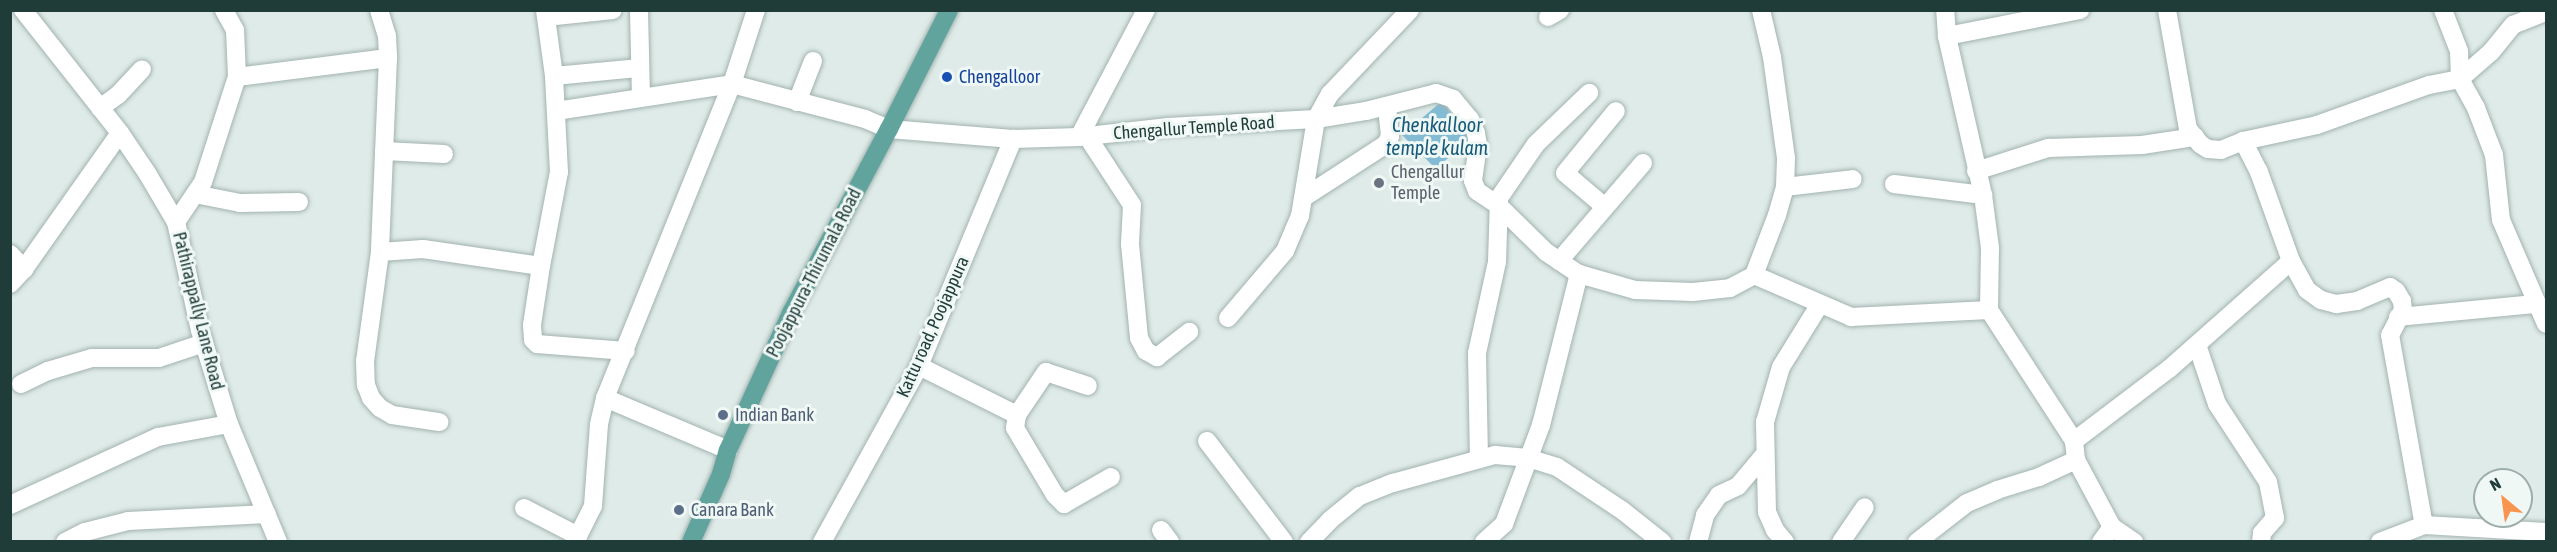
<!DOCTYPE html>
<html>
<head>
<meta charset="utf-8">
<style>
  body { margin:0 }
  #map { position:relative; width:2557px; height:552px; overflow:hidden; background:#dfebe8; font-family:"Asap Condensed",sans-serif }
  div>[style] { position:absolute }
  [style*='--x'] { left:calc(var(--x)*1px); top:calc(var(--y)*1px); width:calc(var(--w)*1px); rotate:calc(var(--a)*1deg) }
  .water>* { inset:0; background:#84bbd4 }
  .roads { filter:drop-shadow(0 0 2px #a2b3b0) drop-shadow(0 0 2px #a2b3b0) }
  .minor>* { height:18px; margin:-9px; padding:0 9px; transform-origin:9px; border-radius:9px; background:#fff }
  .major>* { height:18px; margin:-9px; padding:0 9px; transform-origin:9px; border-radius:9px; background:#61a49d }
  .dots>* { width:16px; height:16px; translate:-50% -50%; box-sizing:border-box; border:3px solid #f0f8f5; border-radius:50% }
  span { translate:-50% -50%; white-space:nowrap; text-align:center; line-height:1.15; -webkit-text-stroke:6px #f0f8f5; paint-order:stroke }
  .transit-label { font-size:18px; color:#164399 }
  .left { translate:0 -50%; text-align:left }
  .street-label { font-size:18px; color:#1f3c39 }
  .worship-label { font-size:18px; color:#5b616d }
  .service-label { font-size:18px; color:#4e5e75 }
  .water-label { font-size:20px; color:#175b7b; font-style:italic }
  .frame { position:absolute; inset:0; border:12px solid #1f3c39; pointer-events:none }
  .north { position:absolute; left:2473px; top:468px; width:60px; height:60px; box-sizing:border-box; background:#f0f8f5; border:2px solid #9cadaa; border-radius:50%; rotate:331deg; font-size:16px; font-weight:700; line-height:24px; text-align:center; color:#1f3c39 }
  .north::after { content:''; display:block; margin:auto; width:21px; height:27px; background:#f9944f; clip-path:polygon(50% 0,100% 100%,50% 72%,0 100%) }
</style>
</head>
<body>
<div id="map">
  <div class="water">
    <i style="clip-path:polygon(1442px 101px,1471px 141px,1435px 168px,1402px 135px)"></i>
  </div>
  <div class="roads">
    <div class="minor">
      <i style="--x:23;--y:10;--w:157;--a:51.7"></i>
      <i style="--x:120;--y:133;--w:48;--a:56"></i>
      <i style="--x:147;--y:173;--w:57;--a:59.4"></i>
      <i style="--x:176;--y:222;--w:111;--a:77.5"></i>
      <i style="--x:200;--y:330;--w:98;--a:72.9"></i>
      <i style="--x:229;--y:424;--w:128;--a:67.4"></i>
      <i style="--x:379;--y:10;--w:27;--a:73"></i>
      <i style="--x:387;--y:36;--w:22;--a:87"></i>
      <i style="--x:388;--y:58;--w:194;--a:92.4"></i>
      <i style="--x:380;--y:252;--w:43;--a:-4"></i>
      <i style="--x:423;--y:249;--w:119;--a:8.2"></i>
      <i style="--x:541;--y:266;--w:60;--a:98.7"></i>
      <i style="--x:532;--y:325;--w:15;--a:86"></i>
      <i style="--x:533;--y:340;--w:6;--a:45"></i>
      <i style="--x:537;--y:344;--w:89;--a:4.5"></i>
      <i style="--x:639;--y:10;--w:87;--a:88.7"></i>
      <i style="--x:2167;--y:10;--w:121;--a:80"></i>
      <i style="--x:2188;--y:129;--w:19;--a:51"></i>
      <i style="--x:2200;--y:144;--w:9;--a:32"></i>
      <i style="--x:2208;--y:149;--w:13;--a:4"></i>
      <i style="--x:2221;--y:150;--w:24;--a:-22"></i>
      <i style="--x:2243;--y:141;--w:76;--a:-12.2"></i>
      <i style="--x:2317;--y:125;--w:119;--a:-19.7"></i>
      <i style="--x:2429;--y:85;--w:32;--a:-11"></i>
      <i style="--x:2460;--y:79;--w:33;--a:61"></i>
      <i style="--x:2476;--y:108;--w:50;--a:69"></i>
      <i style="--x:2494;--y:155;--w:65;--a:83.9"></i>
      <i style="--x:2501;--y:220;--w:113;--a:66.6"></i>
      <i style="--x:2443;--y:10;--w:44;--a:68.7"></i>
      <i style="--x:2459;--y:51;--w:28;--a:88"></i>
      <i style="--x:546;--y:17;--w:67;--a:-6"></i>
      <i style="--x:1548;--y:17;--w:14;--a:-30"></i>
      <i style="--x:1947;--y:36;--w:136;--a:-11.1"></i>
      <i style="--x:554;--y:76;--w:84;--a:-5.4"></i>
      <i style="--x:237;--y:77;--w:152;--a:-7.2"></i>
      <i style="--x:2460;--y:79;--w:41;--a:-41.1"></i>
      <i style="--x:2491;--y:52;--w:35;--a:-51"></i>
      <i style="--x:2513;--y:25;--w:35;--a:-22"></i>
      <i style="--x:797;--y:102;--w:44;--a:-68.7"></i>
      <i style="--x:100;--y:108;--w:22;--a:-36"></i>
      <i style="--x:118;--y:95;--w:35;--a:-47"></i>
      <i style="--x:556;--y:111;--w:178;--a:-8.7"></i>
      <i style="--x:732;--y:84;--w:78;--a:-72"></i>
      <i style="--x:1087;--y:136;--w:82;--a:56.9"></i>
      <i style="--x:1132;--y:205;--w:39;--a:93"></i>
      <i style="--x:1130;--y:244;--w:94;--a:84.5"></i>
      <i style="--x:1139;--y:338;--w:15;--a:62"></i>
      <i style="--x:1146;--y:351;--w:13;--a:29"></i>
      <i style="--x:1157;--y:357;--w:41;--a:-38"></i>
      <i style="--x:1079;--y:137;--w:144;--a:-62.2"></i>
      <i style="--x:384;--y:151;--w:60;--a:2.9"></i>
      <i style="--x:1976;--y:171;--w:76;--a:-17.7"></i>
      <i style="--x:2048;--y:148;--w:94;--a:-1.8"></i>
      <i style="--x:2142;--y:145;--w:54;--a:-8.6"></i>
      <i style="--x:1894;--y:184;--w:90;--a:7"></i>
      <i style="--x:1785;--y:187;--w:68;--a:-6.7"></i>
      <i style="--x:195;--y:194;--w:46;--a:11.3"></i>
      <i style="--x:240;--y:203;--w:59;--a:-1"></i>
      <i style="--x:1303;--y:198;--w:99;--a:-33"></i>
      <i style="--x:1386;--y:144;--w:9;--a:-63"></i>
      <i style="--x:1390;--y:136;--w:30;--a:-96"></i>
      <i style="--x:1605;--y:207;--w:52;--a:-139.6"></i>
      <i style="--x:1565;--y:173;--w:80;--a:-50.6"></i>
      <i style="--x:176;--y:222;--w:48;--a:-56"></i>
      <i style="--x:203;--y:182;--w:110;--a:-72.1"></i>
      <i style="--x:237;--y:77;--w:47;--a:-92.4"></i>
      <i style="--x:235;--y:30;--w:23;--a:-119"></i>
      <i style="--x:380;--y:252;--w:110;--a:97.8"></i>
      <i style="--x:365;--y:361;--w:24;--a:88"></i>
      <i style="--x:366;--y:385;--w:14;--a:69"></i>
      <i style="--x:371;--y:398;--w:13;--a:48"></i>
      <i style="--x:380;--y:408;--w:14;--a:30"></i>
      <i style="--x:392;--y:415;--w:48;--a:8.5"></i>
      <i style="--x:10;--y:254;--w:21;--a:47"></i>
      <i style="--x:1559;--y:261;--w:129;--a:-49.4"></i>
      <i style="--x:2291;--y:261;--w:33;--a:61"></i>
      <i style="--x:2307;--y:290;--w:17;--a:36"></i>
      <i style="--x:2321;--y:300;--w:16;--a:15"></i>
      <i style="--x:2336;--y:304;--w:21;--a:-8"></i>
      <i style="--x:2357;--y:301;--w:36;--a:-23"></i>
      <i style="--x:2390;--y:287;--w:7;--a:34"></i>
      <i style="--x:2396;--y:291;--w:12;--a:59"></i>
      <i style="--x:2402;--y:301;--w:9;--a:84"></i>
      <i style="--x:2403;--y:310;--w:28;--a:117"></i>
      <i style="--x:2390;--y:335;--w:193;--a:79.9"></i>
      <i style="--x:541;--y:266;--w:96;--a:-79.2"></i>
      <i style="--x:559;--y:172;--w:96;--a:-93"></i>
      <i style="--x:554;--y:76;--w:67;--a:-97.8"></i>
      <i style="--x:1754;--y:275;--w:64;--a:-69"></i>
      <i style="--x:1777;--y:215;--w:29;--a:-74"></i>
      <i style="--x:1785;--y:187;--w:29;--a:-88"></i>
      <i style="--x:1786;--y:158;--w:102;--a:-97.9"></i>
      <i style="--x:1772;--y:57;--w:48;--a:-103.2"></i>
      <i style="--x:10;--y:284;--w:21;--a:-47"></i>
      <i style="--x:24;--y:269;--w:166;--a:-54.8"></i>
      <i style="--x:1989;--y:310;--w:156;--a:57"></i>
      <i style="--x:2398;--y:317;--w:139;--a:-5.4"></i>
      <i style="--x:1228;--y:318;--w:88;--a:-49.6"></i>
      <i style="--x:1285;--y:251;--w:38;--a:-67"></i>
      <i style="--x:1300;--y:216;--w:98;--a:-80.6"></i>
      <i style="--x:1316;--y:119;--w:29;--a:-61"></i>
      <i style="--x:1330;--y:94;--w:116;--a:-46.4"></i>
      <i style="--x:2197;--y:345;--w:62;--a:71.3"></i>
      <i style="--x:2217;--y:404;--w:93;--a:56.8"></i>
      <i style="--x:2268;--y:482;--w:37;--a:79"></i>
      <i style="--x:2275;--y:518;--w:20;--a:131"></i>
      <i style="--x:2262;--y:533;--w:9;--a:96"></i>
      <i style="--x:919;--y:366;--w:110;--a:26.6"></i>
      <i style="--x:1017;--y:415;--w:13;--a:99"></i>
      <i style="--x:1015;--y:428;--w:78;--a:59.2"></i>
      <i style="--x:1055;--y:495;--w:13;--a:45"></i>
      <i style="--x:1064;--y:504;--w:54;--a:-29.9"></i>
      <i style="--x:21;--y:384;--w:30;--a:-26"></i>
      <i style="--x:48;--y:371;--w:46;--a:-16.5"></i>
      <i style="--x:92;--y:358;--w:67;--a:0"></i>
      <i style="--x:159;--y:358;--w:47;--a:-18.4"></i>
      <i style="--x:605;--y:398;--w:134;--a:22.9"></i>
      <i style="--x:1017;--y:415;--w:52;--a:-56"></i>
      <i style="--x:1046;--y:372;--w:44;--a:18.4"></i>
      <i style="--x:1207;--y:441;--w:127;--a:52.7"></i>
      <i style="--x:1479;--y:459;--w:106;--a:-91.1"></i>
      <i style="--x:1477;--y:353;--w:93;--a:-77.6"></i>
      <i style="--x:1497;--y:262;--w:64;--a:-88.2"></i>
      <i style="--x:1499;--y:198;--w:65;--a:-55.6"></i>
      <i style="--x:1536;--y:144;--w:74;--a:-43.9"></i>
      <i style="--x:10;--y:505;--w:163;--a:-24.7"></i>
      <i style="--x:158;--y:437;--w:72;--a:-10.4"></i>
      <i style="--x:524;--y:508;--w:61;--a:27.4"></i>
      <i style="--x:2112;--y:527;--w:27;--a:34"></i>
      <i style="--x:1161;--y:530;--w:15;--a:53"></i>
      <i style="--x:65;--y:542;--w:22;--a:-27"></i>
      <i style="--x:85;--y:532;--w:44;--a:-14.3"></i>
      <i style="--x:128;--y:521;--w:139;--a:-2.9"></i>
      <i style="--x:575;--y:542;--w:40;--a:-63.4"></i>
      <i style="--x:593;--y:506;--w:82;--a:-85.8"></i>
      <i style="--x:599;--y:424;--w:27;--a:-77"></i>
      <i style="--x:605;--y:398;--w:339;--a:-68"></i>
      <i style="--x:732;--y:84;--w:138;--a:14.7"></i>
      <i style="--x:865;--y:119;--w:26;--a:23"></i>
      <i style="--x:889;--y:129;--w:124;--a:4.6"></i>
      <i style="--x:1013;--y:139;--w:66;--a:-1.7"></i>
      <i style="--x:1079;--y:137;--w:90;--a:-6.4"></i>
      <i style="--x:1168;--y:127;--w:148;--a:-3.1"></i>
      <i style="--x:1316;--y:119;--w:51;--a:-9.1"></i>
      <i style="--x:1366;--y:111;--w:72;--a:-14.4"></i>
      <i style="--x:1436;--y:93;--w:18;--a:19"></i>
      <i style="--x:1453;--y:99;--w:26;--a:50"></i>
      <i style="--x:1470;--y:119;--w:15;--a:67"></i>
      <i style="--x:1476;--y:133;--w:12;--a:81"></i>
      <i style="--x:1478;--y:145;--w:36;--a:98"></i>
      <i style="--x:1473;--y:181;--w:11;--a:68"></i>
      <i style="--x:1477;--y:191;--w:27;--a:34"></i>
      <i style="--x:1499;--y:206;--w:66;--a:44.4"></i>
      <i style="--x:1546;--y:252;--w:40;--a:34"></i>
      <i style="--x:1579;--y:274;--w:58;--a:15.9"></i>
      <i style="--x:1635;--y:290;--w:58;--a:2"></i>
      <i style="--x:1693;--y:292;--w:37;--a:-6"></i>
      <i style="--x:1730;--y:288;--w:27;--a:-28"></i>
      <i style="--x:1754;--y:275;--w:106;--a:23.4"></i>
      <i style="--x:1851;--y:317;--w:138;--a:-2.9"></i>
      <i style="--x:1989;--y:310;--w:62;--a:-89.1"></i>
      <i style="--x:1990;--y:248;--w:53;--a:-97.5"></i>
      <i style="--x:1983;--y:195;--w:163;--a:-102.8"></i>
      <i style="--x:1947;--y:36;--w:26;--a:-94"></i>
      <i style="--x:822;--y:542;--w:201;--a:-61.1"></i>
      <i style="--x:919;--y:366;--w:246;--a:-67.5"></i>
      <i style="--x:1309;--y:542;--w:30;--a:-46"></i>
      <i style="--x:1330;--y:520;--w:38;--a:-39"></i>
      <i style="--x:1360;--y:496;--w:35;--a:-22"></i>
      <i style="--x:1393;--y:483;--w:106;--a:-15.4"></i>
      <i style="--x:1495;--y:455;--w:33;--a:5"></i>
      <i style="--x:1528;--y:458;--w:30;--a:17"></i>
      <i style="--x:1557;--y:467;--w:79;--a:33.7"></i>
      <i style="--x:1623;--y:511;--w:50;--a:38.5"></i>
      <i style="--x:1484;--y:542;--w:27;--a:-42"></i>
      <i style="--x:1504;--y:524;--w:106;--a:-69.5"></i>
      <i style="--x:1541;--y:425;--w:156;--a:-75.9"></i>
      <i style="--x:1698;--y:542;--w:28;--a:-75"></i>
      <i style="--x:1705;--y:515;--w:24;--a:-55"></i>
      <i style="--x:1719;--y:495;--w:21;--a:-25"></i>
      <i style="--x:1738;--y:486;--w:42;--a:-49.8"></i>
      <i style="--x:1785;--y:542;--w:16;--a:-130"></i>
      <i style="--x:1775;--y:530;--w:20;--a:-114"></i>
      <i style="--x:1767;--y:512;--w:90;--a:-91.3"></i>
      <i style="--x:1765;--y:422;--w:57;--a:-73.8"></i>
      <i style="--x:1781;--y:367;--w:74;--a:-58.2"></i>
      <i style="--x:1841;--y:542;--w:42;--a:-55.6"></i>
      <i style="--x:1917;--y:542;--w:63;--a:-38"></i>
      <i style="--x:1967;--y:503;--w:33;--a:-23"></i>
      <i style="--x:1997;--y:490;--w:44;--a:-17.2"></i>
      <i style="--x:2039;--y:477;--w:41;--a:-24.7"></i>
      <i style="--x:2101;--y:542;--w:19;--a:-54"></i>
      <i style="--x:2112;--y:527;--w:76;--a:-118.2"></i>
      <i style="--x:2076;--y:460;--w:19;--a:-96"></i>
      <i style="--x:2074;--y:441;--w:119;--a:-37.2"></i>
      <i style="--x:2169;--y:369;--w:163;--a:-41.5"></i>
      <i style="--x:2291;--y:261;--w:95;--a:-109.8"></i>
      <i style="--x:2259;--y:172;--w:35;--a:-117"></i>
      <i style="--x:2380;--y:542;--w:47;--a:-21.1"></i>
      <i style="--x:2424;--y:525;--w:122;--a:3.3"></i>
    </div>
    <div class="major">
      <i style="--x:691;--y:542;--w:74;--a:-66.2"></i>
      <i style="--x:721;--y:474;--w:25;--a:-74"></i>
      <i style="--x:728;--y:450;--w:151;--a:-65.3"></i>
      <i style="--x:791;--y:313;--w:208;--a:-62"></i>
      <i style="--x:889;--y:129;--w:133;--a:-63.2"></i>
    </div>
  </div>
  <div class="dots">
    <i style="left:947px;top:77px;background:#1a4fb4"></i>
    <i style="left:1379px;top:183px;background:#6b7280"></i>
    <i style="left:723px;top:415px;background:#5c6f8a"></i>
    <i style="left:679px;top:510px;background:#5c6f8a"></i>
  </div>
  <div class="transit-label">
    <span class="left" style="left:959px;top:77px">Chengalloor</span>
  </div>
  <div class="street-label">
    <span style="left:1194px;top:128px;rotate:-4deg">Chengallur Temple Road</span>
    <span style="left:814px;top:273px;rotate:-63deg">Poojappura-Thirumala Road</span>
    <span style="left:198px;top:311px;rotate:76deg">Pathirappally Lane Road</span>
    <span style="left:933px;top:327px;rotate:-66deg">Kattu road, Poojappura</span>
  </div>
  <div class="worship-label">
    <span class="left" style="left:1391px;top:183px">Chengallur<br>Temple</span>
  </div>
  <div class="service-label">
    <span class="left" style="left:735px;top:415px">Indian Bank</span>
    <span class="left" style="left:691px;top:510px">Canara Bank</span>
  </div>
  <div class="water-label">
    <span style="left:1437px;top:136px">Chenkalloor<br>temple kulam</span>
  </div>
  <div class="frame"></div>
  <div class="north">N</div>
</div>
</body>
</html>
